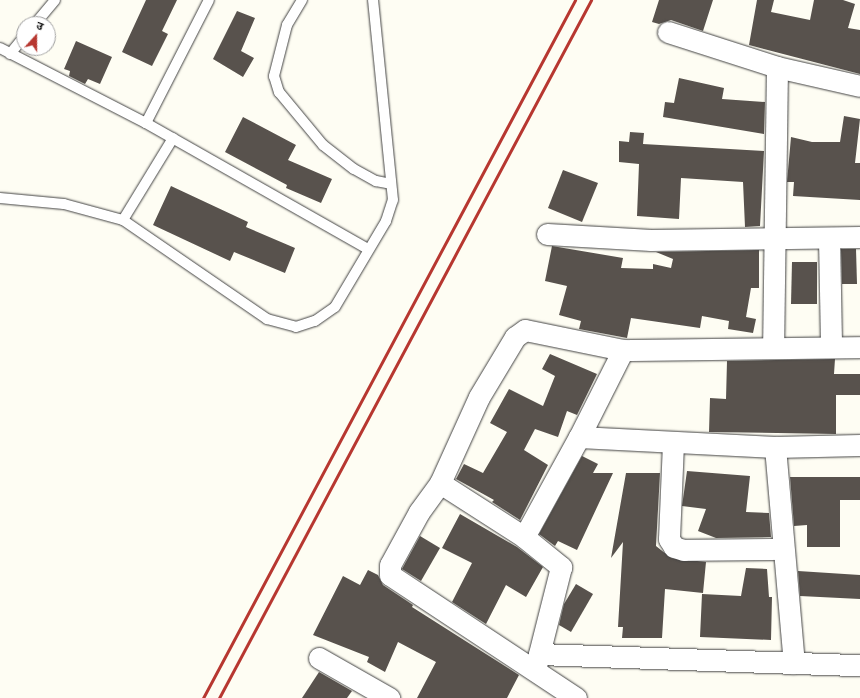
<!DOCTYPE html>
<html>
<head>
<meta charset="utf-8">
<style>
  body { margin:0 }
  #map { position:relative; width:860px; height:698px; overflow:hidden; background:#fefdf3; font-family:"Crimson Pro","Noto Sans Devanagari",serif }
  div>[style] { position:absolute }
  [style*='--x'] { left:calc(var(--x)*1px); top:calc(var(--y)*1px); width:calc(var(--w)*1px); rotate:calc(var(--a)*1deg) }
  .building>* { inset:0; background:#58524d }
  .roads { filter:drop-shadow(0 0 1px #434343) drop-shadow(0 0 1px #434343) }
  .service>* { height:10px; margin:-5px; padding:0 5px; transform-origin:5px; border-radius:5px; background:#fff }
  .minor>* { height:21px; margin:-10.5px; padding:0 10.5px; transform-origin:10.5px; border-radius:10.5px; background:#fff }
  .rail>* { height:3px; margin:-1.5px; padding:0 1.5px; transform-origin:1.5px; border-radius:1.5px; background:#b73730 }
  span { translate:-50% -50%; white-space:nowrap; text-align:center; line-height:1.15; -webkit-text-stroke:4px #fff; paint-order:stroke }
  .north { position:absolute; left:16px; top:16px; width:40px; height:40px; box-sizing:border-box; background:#fff; border:1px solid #9f9f9f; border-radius:50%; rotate:21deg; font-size:11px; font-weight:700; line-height:16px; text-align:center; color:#101010 }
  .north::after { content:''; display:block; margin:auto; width:14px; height:18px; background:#b73730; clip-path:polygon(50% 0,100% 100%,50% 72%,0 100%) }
</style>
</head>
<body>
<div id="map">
  <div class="building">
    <i style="clip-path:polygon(146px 0,177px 0,162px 31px,168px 34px,152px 66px,122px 52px)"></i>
    <i style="clip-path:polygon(659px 0,713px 0,703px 31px,671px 20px,659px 24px,652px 22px)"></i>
    <i style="clip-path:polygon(757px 0,774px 0,771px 12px,810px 20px,814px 0,843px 0,855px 4px,848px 28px,860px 30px,860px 74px,749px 45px)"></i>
    <i style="clip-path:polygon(237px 11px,255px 18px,241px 51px,254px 58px,243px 77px,213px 59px)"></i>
    <i style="clip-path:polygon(76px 41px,112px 57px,100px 84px,88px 79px,85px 84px,69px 76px,70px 71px,64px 69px)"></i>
    <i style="clip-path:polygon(679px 78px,724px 88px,722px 99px,765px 102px,764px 134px,663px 117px,665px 102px,674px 103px)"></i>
    <i style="clip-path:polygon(844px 116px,860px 119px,855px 163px,860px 163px,860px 200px,793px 196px,794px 182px,787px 182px,791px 137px,812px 142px,840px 142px)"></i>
    <i style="clip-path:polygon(243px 117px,296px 145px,288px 160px,332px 179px,321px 203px,286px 188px,287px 185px,225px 152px)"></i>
    <i style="clip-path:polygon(630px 132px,644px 133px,643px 144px,764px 151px,760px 226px,745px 227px,743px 182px,681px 178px,679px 219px,637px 216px,639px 164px,619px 162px,619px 141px,629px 142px)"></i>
    <i style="clip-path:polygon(563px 170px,598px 183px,582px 222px,548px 208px)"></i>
    <i style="clip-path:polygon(171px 186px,248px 222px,246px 227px,295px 248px,285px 273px,234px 252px,230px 261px,153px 225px)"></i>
    <i style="clip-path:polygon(552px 246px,623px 258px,621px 268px,653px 269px,653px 264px,671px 268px,673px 259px,656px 252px,759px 250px,759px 288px,751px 288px,746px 317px,756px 319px,753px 333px,728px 329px,729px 321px,702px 316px,700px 328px,631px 318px,627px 338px,579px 329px,581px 321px,559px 315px,567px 286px,545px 281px)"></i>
    <i style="clip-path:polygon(841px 249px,856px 249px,857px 284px,842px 284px)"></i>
    <i style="clip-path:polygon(792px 262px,817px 262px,817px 304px,791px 304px)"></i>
    <i style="clip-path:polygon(550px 354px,597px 374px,577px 415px,567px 411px,558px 437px,535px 429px,524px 450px,548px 465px,520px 520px,492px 502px,494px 500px,456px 479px,464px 464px,483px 473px,507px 432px,490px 423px,509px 389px,543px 406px,555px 376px,542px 369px)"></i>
    <i style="clip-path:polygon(835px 359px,834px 374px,860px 374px,860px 395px,836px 395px,836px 434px,709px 432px,710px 398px,726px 399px,727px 361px)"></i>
    <i style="clip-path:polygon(582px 456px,598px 464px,593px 473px,613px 473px,577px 550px,558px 541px,555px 546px,539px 534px)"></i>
    <i style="clip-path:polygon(687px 471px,750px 476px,746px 512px,769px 513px,771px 537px,716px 538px,698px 531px,706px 509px,682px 506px)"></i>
    <i style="clip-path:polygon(626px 473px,660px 473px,656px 546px,671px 558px,706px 562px,703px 593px,665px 589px,662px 638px,622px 638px,623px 627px,618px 627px,623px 542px,611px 558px)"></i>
    <i style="clip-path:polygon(790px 477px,860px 477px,860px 500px,840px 500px,840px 547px,807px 547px,807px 525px,794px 526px)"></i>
    <i style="clip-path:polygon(460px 514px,517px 547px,543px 567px,526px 597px,506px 585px,486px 624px,452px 602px,472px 563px,442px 548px)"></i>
    <i style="clip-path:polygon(420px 536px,440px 548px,421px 581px,402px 569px)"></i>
    <i style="clip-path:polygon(746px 568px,767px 569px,769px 597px,772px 597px,771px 640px,700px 637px,702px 594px,741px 596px)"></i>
    <i style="clip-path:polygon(368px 570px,378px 575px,383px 585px,413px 605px,412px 607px,519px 675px,507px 698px,417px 698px,436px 662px,398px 642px,385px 672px,367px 662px,369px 657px,313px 635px,343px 576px,360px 585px)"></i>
    <i style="clip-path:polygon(798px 571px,860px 575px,860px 599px,800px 596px)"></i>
    <i style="clip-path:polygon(576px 584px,593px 594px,571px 632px,559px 625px,564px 604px)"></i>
    <i style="clip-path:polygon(319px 672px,352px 691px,347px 698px,302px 698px)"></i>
  </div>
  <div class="roads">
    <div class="service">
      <i style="--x:302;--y:0;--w:29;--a:121"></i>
      <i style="--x:287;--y:25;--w:53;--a:104.3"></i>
      <i style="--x:274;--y:76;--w:17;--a:73"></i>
      <i style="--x:279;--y:92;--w:69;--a:50.3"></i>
      <i style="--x:323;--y:145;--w:39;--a:38"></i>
      <i style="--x:354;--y:169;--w:25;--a:29"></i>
      <i style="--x:376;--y:181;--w:15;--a:11"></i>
      <i style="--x:35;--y:24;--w:31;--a:-50"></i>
      <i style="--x:0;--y:48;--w:164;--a:27.2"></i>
      <i style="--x:146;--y:123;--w:138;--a:-62.9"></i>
      <i style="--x:10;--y:54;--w:22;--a:-51"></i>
      <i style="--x:146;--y:123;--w:255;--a:29.6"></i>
      <i style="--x:0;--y:198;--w:64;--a:5.4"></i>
      <i style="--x:64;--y:204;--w:61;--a:15.2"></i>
      <i style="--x:123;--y:220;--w:175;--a:34.5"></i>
      <i style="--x:267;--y:319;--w:30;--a:15"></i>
      <i style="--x:296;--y:327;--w:20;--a:-18"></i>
      <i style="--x:315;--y:321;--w:24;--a:-35"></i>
      <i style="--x:335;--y:307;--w:100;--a:-59.3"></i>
      <i style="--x:386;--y:221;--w:22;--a:-72"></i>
      <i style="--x:393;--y:200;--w:201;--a:-95.7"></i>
      <i style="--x:123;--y:220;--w:96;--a:-58.6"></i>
    </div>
    <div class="minor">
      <i style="--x:668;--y:32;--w:114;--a:17.8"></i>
      <i style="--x:777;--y:67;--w:281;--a:90.8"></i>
      <i style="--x:777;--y:67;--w:85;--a:12.9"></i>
      <i style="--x:547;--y:234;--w:104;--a:3.3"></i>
      <i style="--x:651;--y:240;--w:209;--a:-0.8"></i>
      <i style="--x:829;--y:238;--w:109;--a:88.9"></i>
      <i style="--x:623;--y:350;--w:97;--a:116.8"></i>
      <i style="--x:579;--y:437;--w:196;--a:2.9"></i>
      <i style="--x:775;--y:447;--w:85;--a:-1.3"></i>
      <i style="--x:673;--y:443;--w:96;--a:92.4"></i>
      <i style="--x:669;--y:539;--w:9;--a:58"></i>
      <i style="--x:674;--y:547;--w:10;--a:17"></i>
      <i style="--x:684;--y:550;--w:99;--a:-0.6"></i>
      <i style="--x:775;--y:447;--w:217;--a:85"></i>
      <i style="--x:440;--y:483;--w:100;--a:32.7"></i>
      <i style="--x:524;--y:537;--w:114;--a:-61.2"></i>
      <i style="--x:524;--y:537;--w:48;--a:39"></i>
      <i style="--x:561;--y:567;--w:102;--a:104.2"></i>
      <i style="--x:539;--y:654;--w:321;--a:2"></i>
      <i style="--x:319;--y:658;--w:81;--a:29.7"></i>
      <i style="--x:576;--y:698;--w:223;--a:-146.5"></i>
      <i style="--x:390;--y:575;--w:10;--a:-90"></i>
      <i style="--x:390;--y:565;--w:60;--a:-61.3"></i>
      <i style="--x:419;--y:512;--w:36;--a:-54"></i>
      <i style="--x:440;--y:483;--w:94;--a:-65.6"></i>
      <i style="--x:479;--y:397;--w:70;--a:-59"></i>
      <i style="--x:515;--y:337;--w:12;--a:-35"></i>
      <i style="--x:525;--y:330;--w:100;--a:11.5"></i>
      <i style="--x:623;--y:350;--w:237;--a:-0.7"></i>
    </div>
  </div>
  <div class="rail">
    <i style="--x:203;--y:698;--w:791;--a:-61.94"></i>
    <i style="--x:219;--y:698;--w:791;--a:-61.94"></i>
  </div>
  <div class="north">उ</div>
</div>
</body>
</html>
